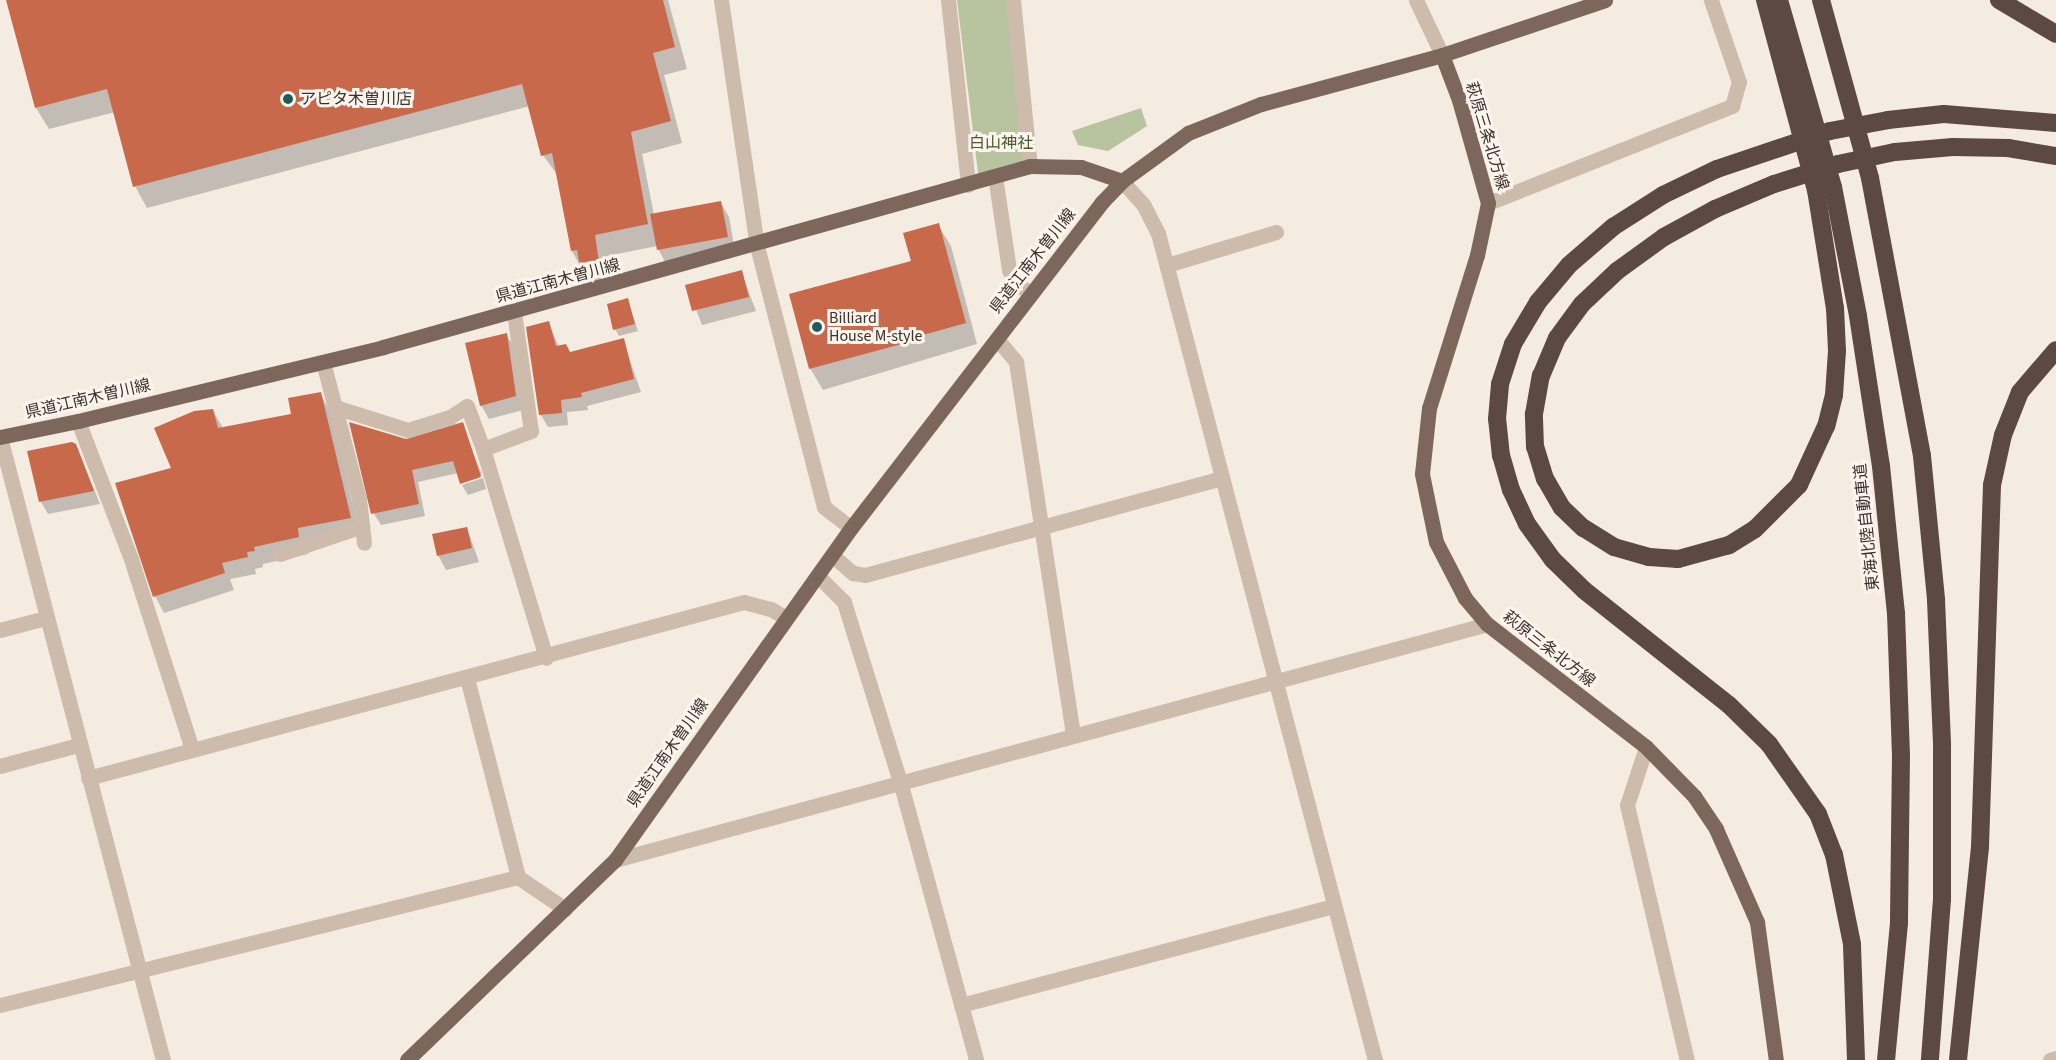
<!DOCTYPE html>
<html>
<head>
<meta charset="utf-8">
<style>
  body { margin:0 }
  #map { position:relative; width:2056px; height:1060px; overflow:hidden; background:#f4ebe1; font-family:"Source Sans 3","Noto Sans JP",sans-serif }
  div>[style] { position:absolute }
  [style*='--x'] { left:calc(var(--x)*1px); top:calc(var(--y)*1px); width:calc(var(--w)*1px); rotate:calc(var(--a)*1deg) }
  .green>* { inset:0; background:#b8c4a0 }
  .shadow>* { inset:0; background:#0003 }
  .building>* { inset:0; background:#c8694b }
  .minor>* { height:15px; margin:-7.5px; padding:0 7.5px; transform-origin:7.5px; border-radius:7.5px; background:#cdbbac }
  .major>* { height:15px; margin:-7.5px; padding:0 7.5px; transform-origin:7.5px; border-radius:7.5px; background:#7d675c }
  .highway>* { height:18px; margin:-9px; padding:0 9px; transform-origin:9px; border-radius:9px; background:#5c4a42 }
  .highway-bridge>* { height:18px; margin:-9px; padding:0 9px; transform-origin:9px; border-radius:9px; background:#5c4a42 }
  .dots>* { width:16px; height:16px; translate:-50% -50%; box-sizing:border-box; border:3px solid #fbf5ee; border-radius:50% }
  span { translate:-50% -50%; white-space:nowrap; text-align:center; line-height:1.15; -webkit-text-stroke:6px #fbf5ee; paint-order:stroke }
  .poi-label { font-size:16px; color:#3b302b }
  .left { translate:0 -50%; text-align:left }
  .street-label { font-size:16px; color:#3b302b }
  .park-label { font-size:16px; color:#4a5a2e }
</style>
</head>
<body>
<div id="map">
  <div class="green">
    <i style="clip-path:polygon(957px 0,1010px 0,1030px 166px,979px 181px)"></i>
    <i style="clip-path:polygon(1141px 108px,1147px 126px,1108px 151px,1078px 145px,1072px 131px)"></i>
  </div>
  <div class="shadow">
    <i style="clip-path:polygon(8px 0,668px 0,687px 69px,664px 75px,682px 143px,642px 154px,654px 215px,721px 203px,729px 217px,735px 251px,666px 264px,657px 246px,607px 256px,612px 290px,595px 293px,572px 251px,558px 176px,543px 155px,530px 106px,147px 208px,135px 186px,115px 112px,49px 129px,36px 108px)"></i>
    <i style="clip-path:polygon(938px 225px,951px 246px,977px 344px,823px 390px,810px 368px,913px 262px)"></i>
    <i style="clip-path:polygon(741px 272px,756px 311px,702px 325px,687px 286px)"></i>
    <i style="clip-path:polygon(627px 300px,638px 331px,619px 336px,615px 329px)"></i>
    <i style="clip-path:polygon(548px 322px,559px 347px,570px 353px,623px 340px,641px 392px,587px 406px,588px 410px,567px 412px,568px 425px,548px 427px,541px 415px)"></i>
    <i style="clip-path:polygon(506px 334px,515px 349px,523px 410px,489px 419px,481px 405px)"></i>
    <i style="clip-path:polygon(320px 394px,330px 411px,360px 535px,307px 545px,308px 554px,263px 564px,263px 567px,255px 569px,256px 574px,230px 579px,234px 590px,164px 613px,155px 596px,173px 469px,213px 411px,223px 428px,293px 415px)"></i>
    <i style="clip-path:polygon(351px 424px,406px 441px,462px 424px,482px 475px,462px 483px,458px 473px,418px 482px,425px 516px,381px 525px,374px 514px)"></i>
    <i style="clip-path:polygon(76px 445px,100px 504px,48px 514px,41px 502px,29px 453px)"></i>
    <i style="clip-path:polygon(483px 478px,486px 489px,468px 495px,462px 485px)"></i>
    <i style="clip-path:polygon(467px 528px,479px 562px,446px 570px,438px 555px)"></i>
  </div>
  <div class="building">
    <i style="clip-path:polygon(6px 0,663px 0,675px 47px,653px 53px,671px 121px,631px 132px,648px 224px,595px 235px,600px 268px,581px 272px,577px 250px,571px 251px,552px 153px,541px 156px,522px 84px,133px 187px,107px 89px,35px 108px)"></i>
    <i style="clip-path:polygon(721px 201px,728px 237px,657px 250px,650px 214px)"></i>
    <i style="clip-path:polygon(939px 223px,966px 323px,923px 335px,924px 338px,809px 369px,789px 294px,911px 261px,903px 233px)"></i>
    <i style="clip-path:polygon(742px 270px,749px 297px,692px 311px,685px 285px)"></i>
    <i style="clip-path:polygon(628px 298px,635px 324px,613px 330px,607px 304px)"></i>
    <i style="clip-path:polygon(549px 321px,556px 346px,566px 344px,570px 352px,624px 338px,634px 379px,581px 393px,582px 397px,561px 400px,562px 413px,539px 415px,526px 327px)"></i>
    <i style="clip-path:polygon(507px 333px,516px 396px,480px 406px,465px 343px)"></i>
    <i style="clip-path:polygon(321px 392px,351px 518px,298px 528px,299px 537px,254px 547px,255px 551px,247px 552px,248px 557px,222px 563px,225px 573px,153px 597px,115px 483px,171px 468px,154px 428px,194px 411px,213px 409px,218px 428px,291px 414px,288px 398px)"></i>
    <i style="clip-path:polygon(349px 422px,406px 439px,463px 422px,481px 477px,460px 484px,453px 461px,412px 470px,419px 504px,371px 514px)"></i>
    <i style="clip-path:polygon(72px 442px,76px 444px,94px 491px,39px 502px,27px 451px)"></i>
    <i style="clip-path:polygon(467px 527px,472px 548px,437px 556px,432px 534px)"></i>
  </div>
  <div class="minor">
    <i style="--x:721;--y:0;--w:249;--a:81.7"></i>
    <i style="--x:757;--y:246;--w:269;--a:75.6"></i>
    <i style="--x:824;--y:507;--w:34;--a:38"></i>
    <i style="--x:948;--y:0;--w:186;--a:83.8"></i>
    <i style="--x:1013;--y:0;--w:167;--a:84.2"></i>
    <i style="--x:1416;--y:0;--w:61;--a:64.7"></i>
    <i style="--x:995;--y:176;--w:95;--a:81.5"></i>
    <i style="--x:1009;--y:270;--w:14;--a:65"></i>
    <i style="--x:1015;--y:283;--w:19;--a:32"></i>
    <i style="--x:1122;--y:181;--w:31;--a:48"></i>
    <i style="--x:1143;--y:204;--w:33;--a:63"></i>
    <i style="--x:1158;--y:233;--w:855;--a:75.3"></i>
    <i style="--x:1488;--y:203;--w:263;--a:-21.7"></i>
    <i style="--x:1732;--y:106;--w:25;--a:-74"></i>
    <i style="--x:1739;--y:82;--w:87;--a:-108.9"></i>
    <i style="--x:1167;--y:265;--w:114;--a:-16.8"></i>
    <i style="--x:514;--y:312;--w:120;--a:81.9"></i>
    <i style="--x:531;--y:431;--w:51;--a:159.4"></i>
    <i style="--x:483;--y:449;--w:218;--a:73.2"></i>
    <i style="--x:997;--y:339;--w:30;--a:50"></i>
    <i style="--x:1016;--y:362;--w:376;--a:81.3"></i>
    <i style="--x:323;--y:362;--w:142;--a:75.3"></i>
    <i style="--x:359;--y:499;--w:44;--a:83.5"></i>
    <i style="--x:335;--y:407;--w:77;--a:17.5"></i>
    <i style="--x:408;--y:430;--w:44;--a:-17.2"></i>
    <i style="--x:450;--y:417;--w:20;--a:-33"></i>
    <i style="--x:467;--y:406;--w:46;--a:69.6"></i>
    <i style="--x:78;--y:421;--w:148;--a:69"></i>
    <i style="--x:131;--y:559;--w:200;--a:72.2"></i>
    <i style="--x:0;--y:437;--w:644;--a:75.34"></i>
    <i style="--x:280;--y:554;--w:87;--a:-18.9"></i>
    <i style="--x:832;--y:555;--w:28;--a:41"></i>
    <i style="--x:853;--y:573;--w:12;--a:9"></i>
    <i style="--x:865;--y:575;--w:370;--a:-15.2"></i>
    <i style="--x:818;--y:576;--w:37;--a:45"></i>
    <i style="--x:844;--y:602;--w:192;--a:72.7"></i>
    <i style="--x:901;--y:785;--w:285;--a:74.7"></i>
    <i style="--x:0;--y:630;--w:47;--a:-14.9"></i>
    <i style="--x:467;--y:678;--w:205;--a:75.6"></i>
    <i style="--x:518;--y:877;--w:57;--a:34.2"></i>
    <i style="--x:1646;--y:747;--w:61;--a:108.1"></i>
    <i style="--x:1627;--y:805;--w:262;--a:76.8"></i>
    <i style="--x:0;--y:766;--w:81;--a:-15.1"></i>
    <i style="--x:88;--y:778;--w:679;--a:-15.02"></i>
    <i style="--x:744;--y:602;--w:28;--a:15"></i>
    <i style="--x:771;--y:609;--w:17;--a:31"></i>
    <i style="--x:615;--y:860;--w:903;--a:-15.14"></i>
    <i style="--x:0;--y:1005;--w:534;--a:-13.88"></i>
    <i style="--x:961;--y:1005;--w:386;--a:-14.9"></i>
    <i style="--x:2050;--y:1060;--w:6;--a:-18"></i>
  </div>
  <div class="major">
    <i style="--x:1442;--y:55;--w:48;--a:69.3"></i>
    <i style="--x:1459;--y:100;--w:107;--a:74.3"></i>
    <i style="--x:1488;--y:203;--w:53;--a:101.9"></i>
    <i style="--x:1477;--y:255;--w:160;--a:107.4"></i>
    <i style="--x:1429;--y:408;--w:66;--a:96.1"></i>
    <i style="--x:1422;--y:474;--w:69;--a:78.4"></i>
    <i style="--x:1436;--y:542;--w:63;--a:62.6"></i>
    <i style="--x:1465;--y:598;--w:34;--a:50"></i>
    <i style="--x:1487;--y:624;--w:201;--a:37.7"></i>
    <i style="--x:1646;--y:747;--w:69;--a:45.6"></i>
    <i style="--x:1694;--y:796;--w:40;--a:56"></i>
    <i style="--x:1716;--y:829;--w:102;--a:66.2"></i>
    <i style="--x:1757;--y:922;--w:139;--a:82.2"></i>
    <i style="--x:0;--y:437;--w:80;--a:-11.6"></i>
    <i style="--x:78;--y:421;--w:314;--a:-13.6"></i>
    <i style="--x:383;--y:347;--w:672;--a:-15.63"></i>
    <i style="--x:1030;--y:166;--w:51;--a:1.1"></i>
    <i style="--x:1081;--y:167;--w:43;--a:18.9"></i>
    <i style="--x:407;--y:1060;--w:289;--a:-43.9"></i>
    <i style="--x:615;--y:860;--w:407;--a:-54.6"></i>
    <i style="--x:851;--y:528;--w:411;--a:-52.4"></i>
    <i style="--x:1102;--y:202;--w:29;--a:-46"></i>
    <i style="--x:1122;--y:181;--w:82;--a:-36"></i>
    <i style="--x:1188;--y:133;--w:79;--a:-21.7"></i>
    <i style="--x:1261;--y:104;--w:188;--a:-15.1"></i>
    <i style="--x:1442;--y:55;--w:172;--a:-18.6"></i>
  </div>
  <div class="highway">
    <i style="--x:1999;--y:0;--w:66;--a:30.8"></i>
    <i style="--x:1870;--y:178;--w:283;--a:79.4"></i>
    <i style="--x:1922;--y:456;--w:145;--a:84.4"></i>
    <i style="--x:1936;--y:600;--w:146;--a:87.6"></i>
    <i style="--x:1942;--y:746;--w:153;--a:90"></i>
    <i style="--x:1942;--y:899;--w:161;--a:94.3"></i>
    <i style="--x:1833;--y:187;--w:131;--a:79"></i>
    <i style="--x:1858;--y:316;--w:152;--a:81.3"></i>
    <i style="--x:1881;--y:466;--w:148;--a:84.2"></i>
    <i style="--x:1896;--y:613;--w:142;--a:88"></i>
    <i style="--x:1901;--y:755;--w:168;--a:90.7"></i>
    <i style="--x:1899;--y:923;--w:138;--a:95.4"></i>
    <i style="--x:1816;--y:190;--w:120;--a:80.9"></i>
    <i style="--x:1835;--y:308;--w:43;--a:87.3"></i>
    <i style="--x:1837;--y:351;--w:44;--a:93.9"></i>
    <i style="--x:1834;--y:395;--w:32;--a:104"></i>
    <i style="--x:1826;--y:426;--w:65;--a:114.6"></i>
    <i style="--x:1799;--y:485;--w:62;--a:135"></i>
    <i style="--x:1755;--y:529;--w:31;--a:148"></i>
    <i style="--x:1729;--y:545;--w:53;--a:164.6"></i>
    <i style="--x:1678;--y:559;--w:29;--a:-176"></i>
    <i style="--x:1649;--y:557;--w:36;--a:-164"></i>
    <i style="--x:1614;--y:547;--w:36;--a:-148"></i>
    <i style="--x:1583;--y:528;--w:29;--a:-136"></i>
    <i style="--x:1562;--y:508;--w:34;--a:-120"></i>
    <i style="--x:1545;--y:479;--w:34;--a:-107"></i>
    <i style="--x:1535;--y:447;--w:33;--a:-92"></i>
    <i style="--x:1534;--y:414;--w:39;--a:-80"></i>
    <i style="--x:1541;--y:376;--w:41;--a:-67.2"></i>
    <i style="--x:1557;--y:338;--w:42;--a:-53.7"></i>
    <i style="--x:1582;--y:304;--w:48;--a:-43.3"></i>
    <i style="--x:1617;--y:271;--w:58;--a:-35.9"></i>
    <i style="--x:1664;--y:237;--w:58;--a:-28.8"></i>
    <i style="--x:1715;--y:209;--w:64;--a:-23"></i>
    <i style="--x:1774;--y:184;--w:67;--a:-17.4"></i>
    <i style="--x:1838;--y:164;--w:58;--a:-11.9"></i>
    <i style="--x:1895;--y:152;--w:58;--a:-4.9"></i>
    <i style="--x:1953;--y:147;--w:55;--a:1"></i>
    <i style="--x:2008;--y:148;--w:49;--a:9.5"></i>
    <i style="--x:1856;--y:1060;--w:116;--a:-92"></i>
    <i style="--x:1852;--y:944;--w:91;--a:-101.4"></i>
    <i style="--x:1834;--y:855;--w:44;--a:-111.3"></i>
    <i style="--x:1818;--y:814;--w:85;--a:-125"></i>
    <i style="--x:1769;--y:744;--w:56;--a:-135.7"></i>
    <i style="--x:1729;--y:705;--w:185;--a:-141.6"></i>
    <i style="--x:1584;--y:590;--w:43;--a:-135.9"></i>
    <i style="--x:1553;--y:560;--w:44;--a:-125.8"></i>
    <i style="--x:1527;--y:524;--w:38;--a:-115"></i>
    <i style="--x:1511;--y:490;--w:35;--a:-106"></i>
    <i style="--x:1501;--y:456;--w:37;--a:-96"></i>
    <i style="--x:1497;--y:419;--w:35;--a:-85"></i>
    <i style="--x:1500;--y:384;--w:42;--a:-72"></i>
    <i style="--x:1513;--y:344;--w:49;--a:-59.2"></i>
    <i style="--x:1538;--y:302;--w:48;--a:-50"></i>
    <i style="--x:1569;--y:265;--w:58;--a:-40.8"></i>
    <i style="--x:1613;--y:227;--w:59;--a:-32.6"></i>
    <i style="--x:1663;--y:195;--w:60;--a:-25.7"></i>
    <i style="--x:1717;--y:169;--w:119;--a:-18.6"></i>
    <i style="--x:1830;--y:131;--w:59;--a:-10.7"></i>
    <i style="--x:1888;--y:120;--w:56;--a:-6.1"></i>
    <i style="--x:1944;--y:114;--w:112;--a:4.6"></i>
    <i style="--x:1958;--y:1060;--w:214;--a:-84.1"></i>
    <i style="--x:1980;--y:847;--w:362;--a:-88.1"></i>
    <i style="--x:1992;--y:485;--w:51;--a:-77.6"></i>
    <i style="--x:2003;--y:435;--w:46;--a:-68.4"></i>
    <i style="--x:2020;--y:392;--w:55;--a:-49.4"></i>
  </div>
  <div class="highway-bridge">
    <i style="--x:1765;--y:0;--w:197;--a:75"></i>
    <i style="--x:1779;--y:0;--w:195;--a:73.9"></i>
    <i style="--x:1821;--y:0;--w:185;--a:74.6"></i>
  </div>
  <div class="dots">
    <i style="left:288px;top:99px;background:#1f5a5e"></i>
    <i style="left:817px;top:327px;background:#1f5a5e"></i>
  </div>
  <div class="poi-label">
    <span class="left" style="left:300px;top:99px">アピタ木曽川店</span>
    <span class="left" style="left:829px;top:327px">Billiard<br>House M-style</span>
  </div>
  <div class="street-label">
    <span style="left:1487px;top:136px;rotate:73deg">萩原三条北方線</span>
    <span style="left:1033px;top:261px;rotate:-52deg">県道江南木曽川線</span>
    <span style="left:558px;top:281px;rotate:-15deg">県道江南木曽川線</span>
    <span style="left:88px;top:399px;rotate:-13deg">県道江南木曽川線</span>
    <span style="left:1867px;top:527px;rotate:-96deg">東海北陸自動車道</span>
    <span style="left:1549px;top:649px;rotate:38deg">萩原三条北方線</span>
    <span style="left:668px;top:753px;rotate:-55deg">県道江南木曽川線</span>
  </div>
  <div class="park-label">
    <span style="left:1001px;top:143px">白山神社</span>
  </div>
</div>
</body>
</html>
